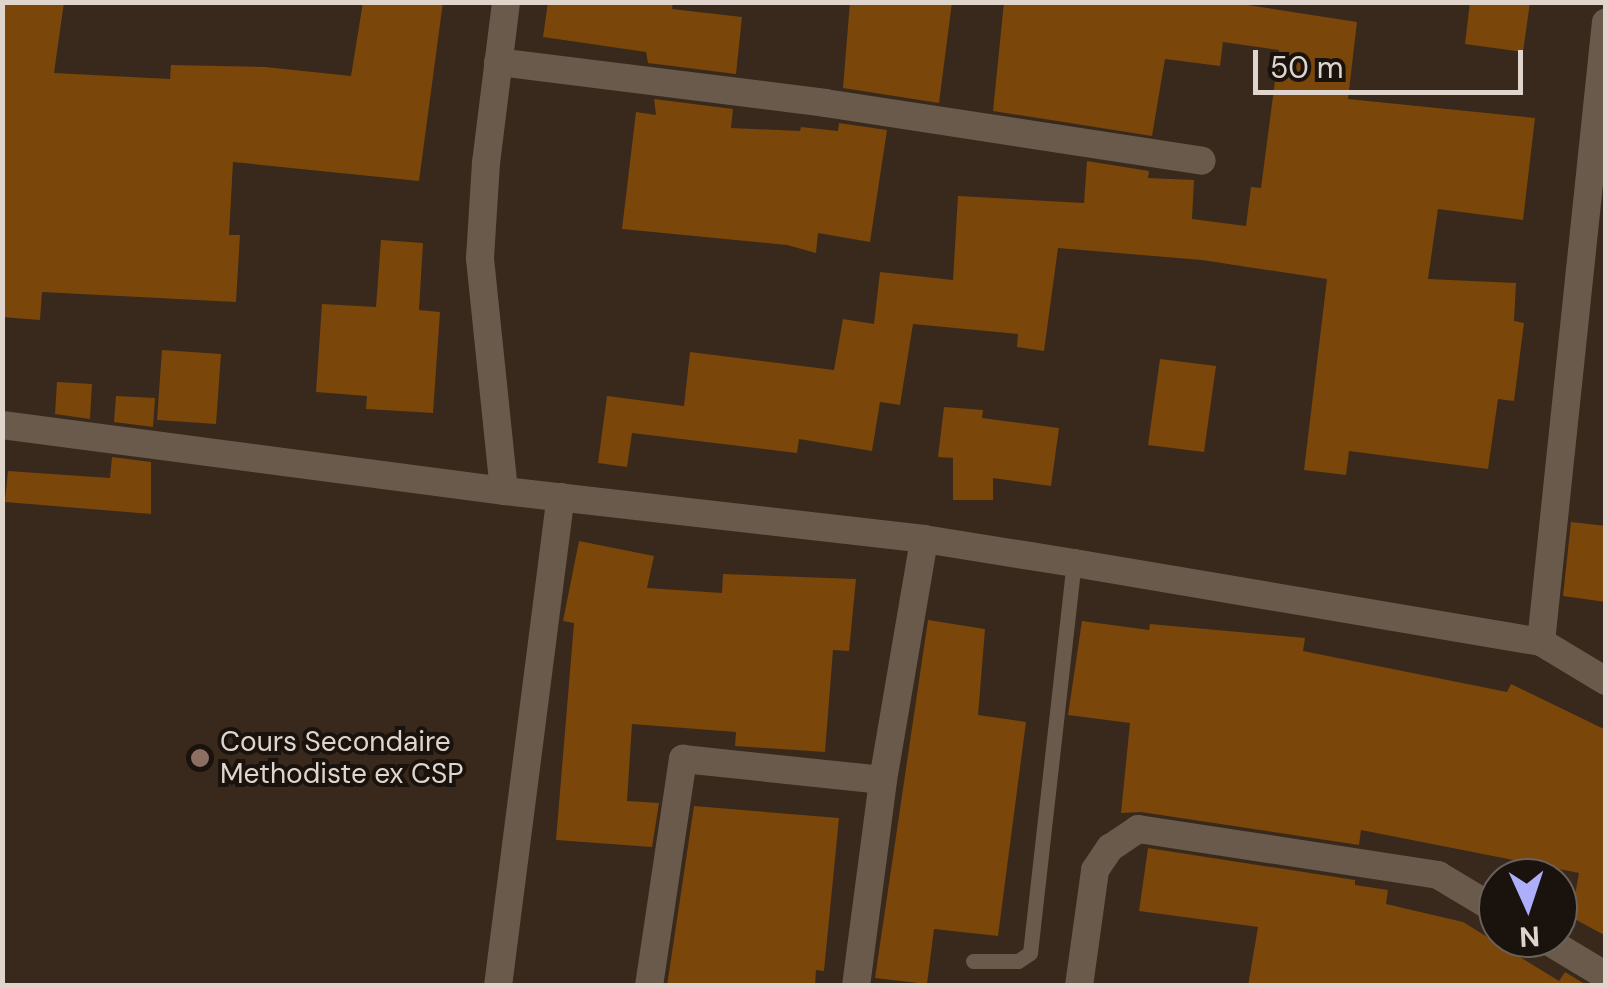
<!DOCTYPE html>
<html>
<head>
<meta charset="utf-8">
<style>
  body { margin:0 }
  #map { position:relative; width:1608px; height:988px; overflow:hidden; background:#38291c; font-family:"DM Sans",sans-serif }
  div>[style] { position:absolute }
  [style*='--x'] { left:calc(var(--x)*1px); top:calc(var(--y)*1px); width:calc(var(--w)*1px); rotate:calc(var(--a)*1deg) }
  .building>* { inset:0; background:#7a4609 }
  .service>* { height:15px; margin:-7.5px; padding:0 7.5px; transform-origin:7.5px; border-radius:7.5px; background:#6a5a4b }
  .minor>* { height:28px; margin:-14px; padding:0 14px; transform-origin:14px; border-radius:14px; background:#6a5a4b }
  .dots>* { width:28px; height:28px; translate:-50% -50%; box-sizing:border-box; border:5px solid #1a130d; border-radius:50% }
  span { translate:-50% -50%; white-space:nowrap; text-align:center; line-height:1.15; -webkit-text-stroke:8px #1a130d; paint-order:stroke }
  .poi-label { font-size:28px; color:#dfd5cd }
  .left { translate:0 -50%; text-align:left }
  .frame { position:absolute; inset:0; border:5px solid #dfd5cd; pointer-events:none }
  .north { position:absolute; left:1478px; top:858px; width:100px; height:100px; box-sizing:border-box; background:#1a130d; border:2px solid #69615a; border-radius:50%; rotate:177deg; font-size:28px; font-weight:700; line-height:40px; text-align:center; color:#dfd5cd }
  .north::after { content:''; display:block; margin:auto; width:35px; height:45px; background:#adaffb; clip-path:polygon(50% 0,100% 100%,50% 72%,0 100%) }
  .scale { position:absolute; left:1253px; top:50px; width:270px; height:45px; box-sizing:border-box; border:5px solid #dfd5cd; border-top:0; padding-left:12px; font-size:30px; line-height:35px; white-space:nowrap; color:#dfd5cd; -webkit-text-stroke:8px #1a130d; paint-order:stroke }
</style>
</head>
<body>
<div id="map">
  <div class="building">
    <i style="clip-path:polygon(2px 2px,64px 2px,54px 73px,170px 79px,171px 65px,265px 67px,351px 76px,363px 2px,443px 2px,419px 181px,233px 162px,229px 235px,240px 235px,236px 302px,42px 292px,40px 320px,2px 317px)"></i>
    <i style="clip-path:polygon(548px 2px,673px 2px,672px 9px,742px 17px,736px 74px,648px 63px,646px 52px,543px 37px)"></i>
    <i style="clip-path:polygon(850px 2px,952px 2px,939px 103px,843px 88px)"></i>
    <i style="clip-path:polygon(1004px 2px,1229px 2px,1357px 22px,1348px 99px,1535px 118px,1523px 220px,1438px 209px,1428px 279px,1516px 283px,1514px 321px,1524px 323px,1514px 401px,1498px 399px,1488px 469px,1349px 451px,1346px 475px,1304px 470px,1327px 279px,1202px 260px,1058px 248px,1044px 351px,1017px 347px,1018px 334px,913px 324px,900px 405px,880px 402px,872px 451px,799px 439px,797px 453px,632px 433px,627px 467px,598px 463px,607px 396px,684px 406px,690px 352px,834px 370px,843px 319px,874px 324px,880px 272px,953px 280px,958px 196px,1084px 203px,1087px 161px,1149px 171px,1148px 178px,1194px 180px,1192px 219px,1246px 226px,1251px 187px,1261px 188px,1279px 50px,1223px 42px,1220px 66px,1165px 59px,1152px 136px,993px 111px)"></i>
    <i style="clip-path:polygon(1470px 2px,1530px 2px,1523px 52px,1465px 44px)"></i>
    <i style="clip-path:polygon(654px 99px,733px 109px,731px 128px,800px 131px,801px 127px,838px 131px,839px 123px,887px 130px,870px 242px,818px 233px,816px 253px,787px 245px,622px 229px,636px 112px,656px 115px)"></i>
    <i style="clip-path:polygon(381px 240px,423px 243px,419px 310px,440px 312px,433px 413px,366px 409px,367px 396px,316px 392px,322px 304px,376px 307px)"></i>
    <i style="clip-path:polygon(162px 350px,221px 354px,216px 424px,157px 420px)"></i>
    <i style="clip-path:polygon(1160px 359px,1216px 366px,1204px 452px,1148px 445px)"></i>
    <i style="clip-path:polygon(57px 382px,92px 384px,90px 419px,55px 414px)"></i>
    <i style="clip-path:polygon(116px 396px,155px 398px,153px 427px,114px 422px)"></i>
    <i style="clip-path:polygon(944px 407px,983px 410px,982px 418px,1059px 428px,1051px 486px,993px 478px,993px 500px,953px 500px,953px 458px,938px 457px)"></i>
    <i style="clip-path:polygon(112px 457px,151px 462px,151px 514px,5px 502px,8px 471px,110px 478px)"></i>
    <i style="clip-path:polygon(1571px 522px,1606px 526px,1606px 602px,1563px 596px)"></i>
    <i style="clip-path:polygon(579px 541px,654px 556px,647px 588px,722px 593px,723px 574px,856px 579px,849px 651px,833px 650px,825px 752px,735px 746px,736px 732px,632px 724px,627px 801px,659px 803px,652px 847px,556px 840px,574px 623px,563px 621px)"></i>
    <i style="clip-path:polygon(928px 620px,985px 629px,978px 715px,1026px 722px,998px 936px,934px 929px,927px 984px,875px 978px)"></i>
    <i style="clip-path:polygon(1082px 621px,1149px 630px,1150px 624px,1305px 638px,1303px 651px,1507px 692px,1511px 684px,1606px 730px,1606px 936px,1571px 917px,1579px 873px,1361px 830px,1359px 845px,1141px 812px,1121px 813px,1130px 723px,1068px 715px)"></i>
    <i style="clip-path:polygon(694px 806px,839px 818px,824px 971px,816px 970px,815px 986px,667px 986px)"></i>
    <i style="clip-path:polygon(1148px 848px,1355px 880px,1355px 885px,1388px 890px,1386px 904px,1463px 922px,1559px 981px,1565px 972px,1588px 986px,1248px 986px,1258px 927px,1139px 911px)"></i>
  </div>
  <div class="service">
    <i style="--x:973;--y:961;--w:45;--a:0"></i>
    <i style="--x:1018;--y:961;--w:14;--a:-34"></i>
    <i style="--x:1030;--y:953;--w:392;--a:-83.6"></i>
  </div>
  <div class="minor">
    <i style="--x:498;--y:62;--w:330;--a:7.1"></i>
    <i style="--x:825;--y:103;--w:381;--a:8.7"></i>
    <i style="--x:2;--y:425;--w:506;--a:7.49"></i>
    <i style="--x:504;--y:491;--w:423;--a:6.5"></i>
    <i style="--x:924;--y:539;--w:152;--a:9.1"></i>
    <i style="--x:1074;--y:563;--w:474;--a:9.6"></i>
    <i style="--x:1541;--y:642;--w:76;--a:31"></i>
    <i style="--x:504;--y:491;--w:234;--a:-95.9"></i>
    <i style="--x:480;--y:258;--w:95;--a:-86.4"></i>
    <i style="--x:486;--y:163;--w:162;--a:-82.9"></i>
    <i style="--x:1541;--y:642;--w:623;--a:-84.02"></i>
    <i style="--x:1543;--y:938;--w:74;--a:31.1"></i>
    <i style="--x:498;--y:986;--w:493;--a:-82.7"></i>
    <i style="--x:649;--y:986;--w:230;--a:-81.5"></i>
    <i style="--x:683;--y:759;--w:201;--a:6"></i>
    <i style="--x:856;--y:986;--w:208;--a:-82.5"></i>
    <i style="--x:883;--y:780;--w:244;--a:-80.3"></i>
    <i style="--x:1079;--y:986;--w:117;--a:-82.1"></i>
    <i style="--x:1095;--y:870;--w:27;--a:-56"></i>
    <i style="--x:1110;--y:848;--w:34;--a:-34"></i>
    <i style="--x:1138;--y:829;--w:304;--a:8.7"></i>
    <i style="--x:1438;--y:875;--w:70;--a:31"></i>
  </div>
  <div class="dots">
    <i style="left:200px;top:758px;background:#8d6e63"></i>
  </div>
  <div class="poi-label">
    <span class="left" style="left:220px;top:758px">Cours Secondaire<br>Methodiste ex CSP</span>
  </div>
  <div class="frame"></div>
  <div class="north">N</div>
  <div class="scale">50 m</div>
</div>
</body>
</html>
